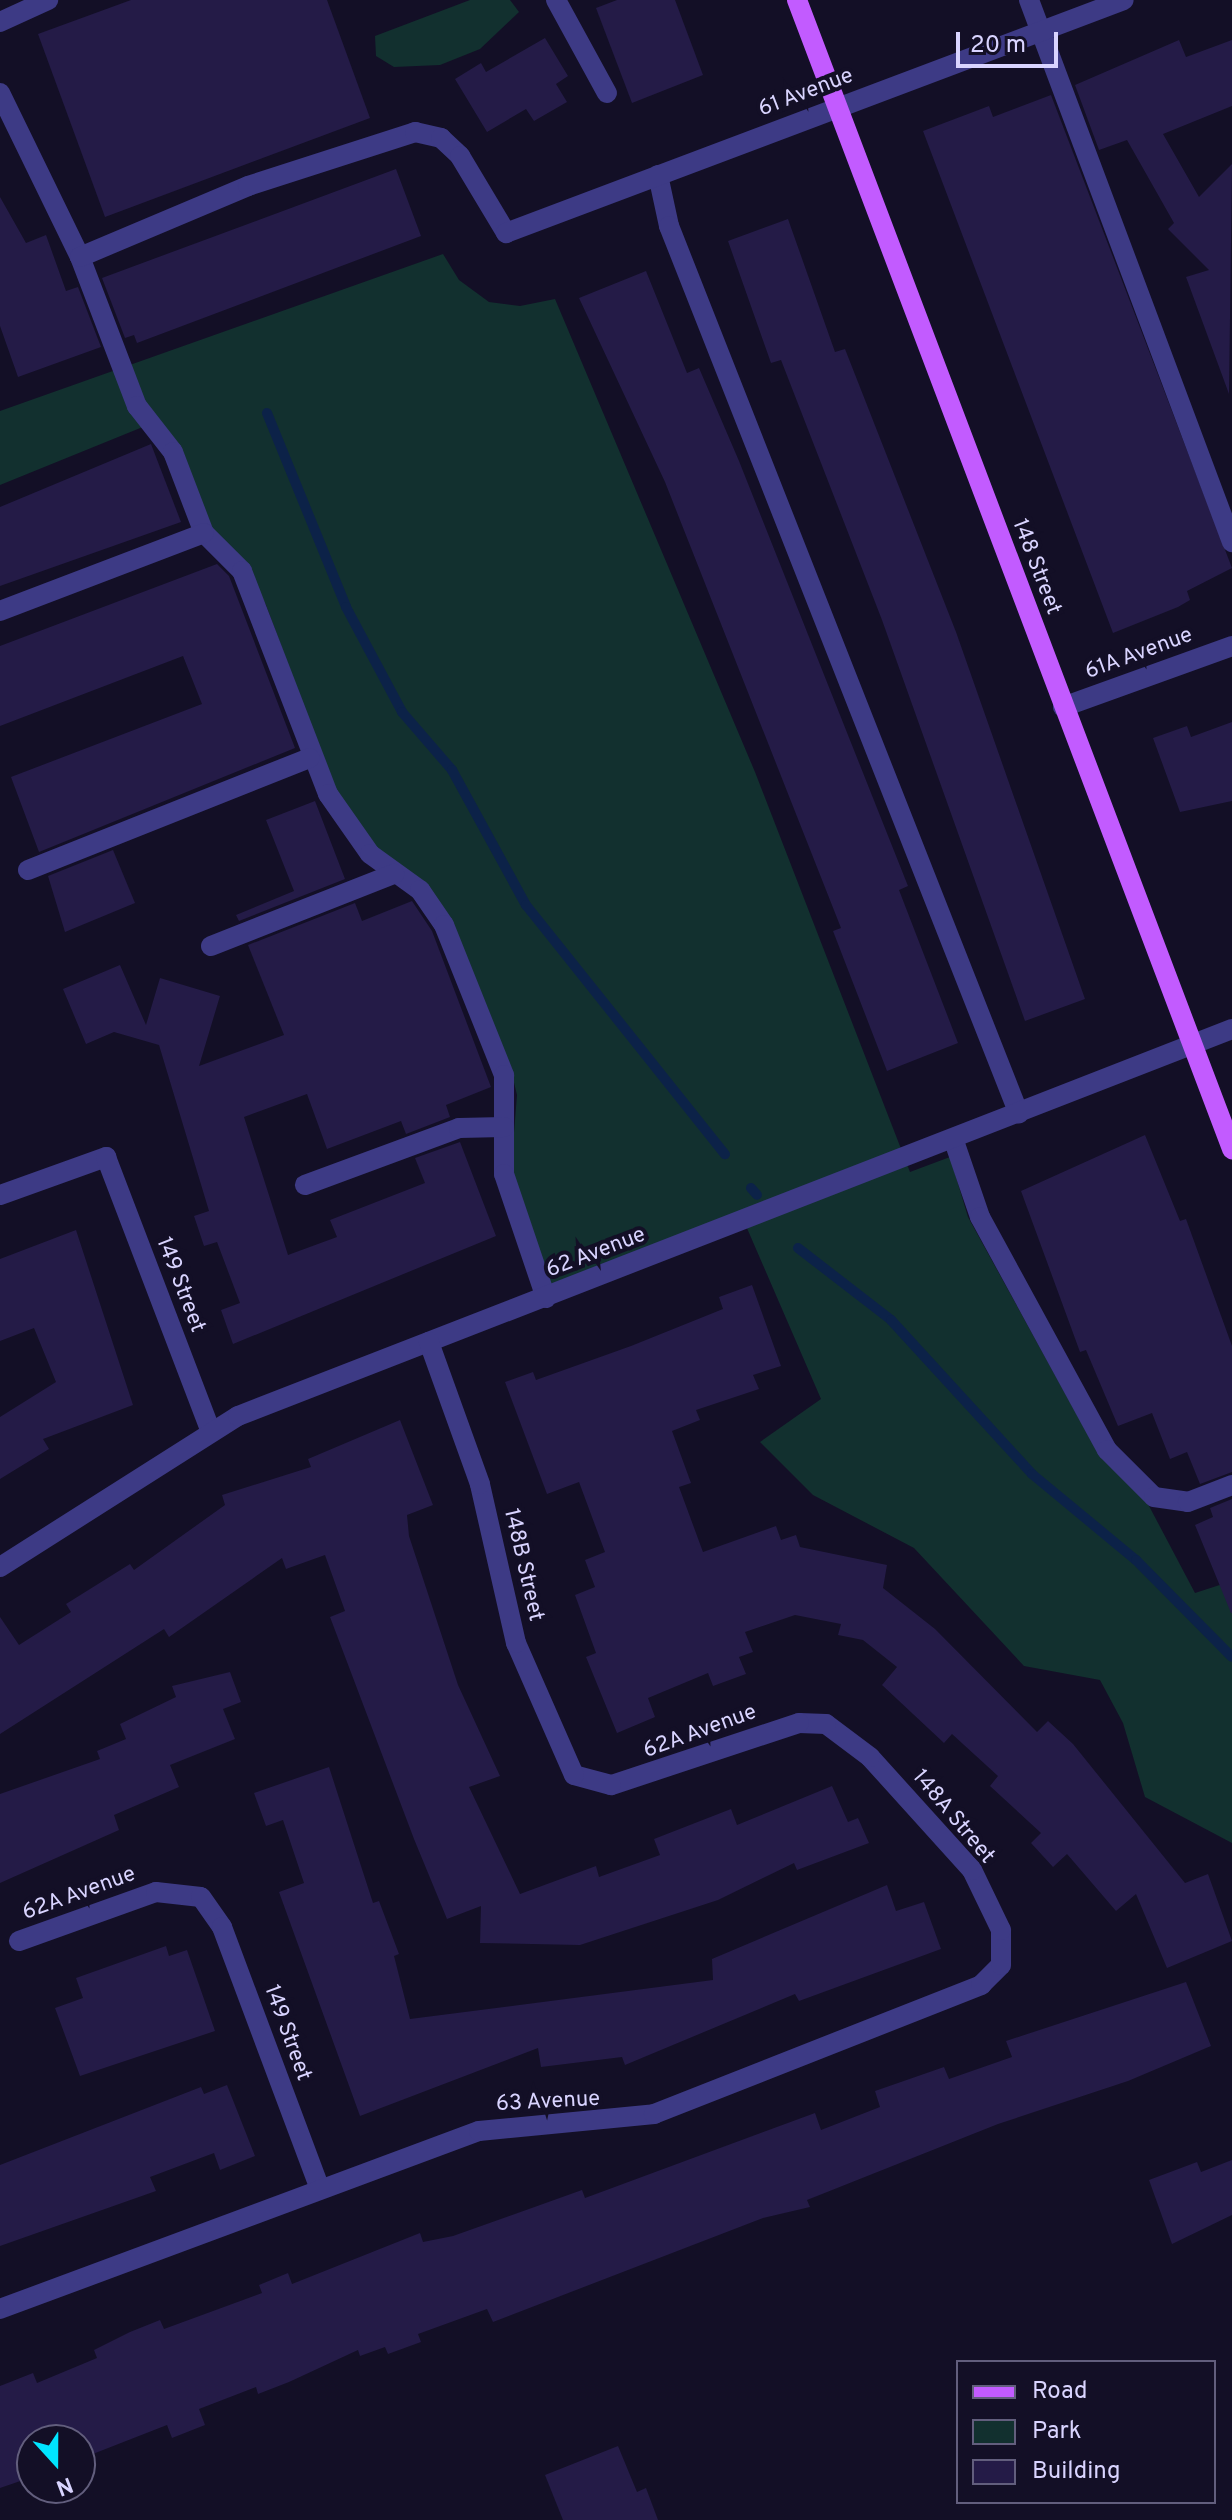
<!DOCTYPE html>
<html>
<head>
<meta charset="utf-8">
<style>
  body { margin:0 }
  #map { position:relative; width:1232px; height:2520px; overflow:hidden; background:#130f26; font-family:Overpass,sans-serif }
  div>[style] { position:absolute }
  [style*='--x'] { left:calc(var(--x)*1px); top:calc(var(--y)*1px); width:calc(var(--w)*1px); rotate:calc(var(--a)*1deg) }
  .green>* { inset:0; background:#12302f }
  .stream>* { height:10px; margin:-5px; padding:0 5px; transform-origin:5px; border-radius:5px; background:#0c2248 }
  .building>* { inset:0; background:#241b47 }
  .minor>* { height:20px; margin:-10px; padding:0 10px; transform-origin:10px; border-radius:10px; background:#3d3a85 }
  .major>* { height:20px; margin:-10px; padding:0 10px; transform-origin:10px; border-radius:10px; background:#c25bff }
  span { translate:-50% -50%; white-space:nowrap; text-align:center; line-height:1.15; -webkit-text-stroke:8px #130f26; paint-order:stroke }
  .street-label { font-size:22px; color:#d9d4ff }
  .legend { position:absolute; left:956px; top:2360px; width:260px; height:144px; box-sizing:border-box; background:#130f26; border:2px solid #625e7d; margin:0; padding:10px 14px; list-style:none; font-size:24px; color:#d9d4ff }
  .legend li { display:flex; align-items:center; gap:16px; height:40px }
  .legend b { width:40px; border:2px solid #625e7d }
  .north { position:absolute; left:16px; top:2424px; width:80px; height:80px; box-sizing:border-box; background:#130f26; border:2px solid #625e7d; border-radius:50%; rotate:159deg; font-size:22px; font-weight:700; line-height:32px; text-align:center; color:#d9d4ff }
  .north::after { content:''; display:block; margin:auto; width:28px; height:36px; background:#00e5ff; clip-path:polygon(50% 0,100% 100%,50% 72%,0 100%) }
  .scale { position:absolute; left:956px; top:32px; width:102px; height:36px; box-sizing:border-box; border:4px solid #d9d4ff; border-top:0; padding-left:10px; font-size:24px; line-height:28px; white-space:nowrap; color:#d9d4ff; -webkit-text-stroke:6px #130f26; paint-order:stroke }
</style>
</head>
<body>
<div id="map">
  <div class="green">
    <i style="clip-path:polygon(470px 0,510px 0,519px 12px,480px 49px,440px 65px,394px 67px,376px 56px,375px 36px)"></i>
    <i style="clip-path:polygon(443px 254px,459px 280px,489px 302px,520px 306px,555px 299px,755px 772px,910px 1172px,950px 1157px,968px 1217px,1099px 1455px,1148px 1504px,1195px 1593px,1232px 1581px,1232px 1843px,1145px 1797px,1123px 1723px,1100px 1680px,1024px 1666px,914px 1548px,813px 1495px,760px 1442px,821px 1399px,740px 1212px,550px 1288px,511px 1170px,517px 1095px,511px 1070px,450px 923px,373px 846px,335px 790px,266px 605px,247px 567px,211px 527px,160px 420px,0 485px,0 411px)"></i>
  </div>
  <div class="stream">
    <i style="--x:267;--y:413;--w:209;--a:67.8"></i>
    <i style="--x:346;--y:607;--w:119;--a:61.9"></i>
    <i style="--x:402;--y:712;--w:77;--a:49.2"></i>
    <i style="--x:452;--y:770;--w:154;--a:61.3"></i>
    <i style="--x:526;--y:905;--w:319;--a:51.4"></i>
    <i style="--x:751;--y:1188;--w:9;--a:49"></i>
    <i style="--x:798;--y:1248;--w:118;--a:37.7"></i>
    <i style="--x:891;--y:1320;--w:209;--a:47.5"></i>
    <i style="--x:1032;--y:1474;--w:135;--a:39.6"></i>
    <i style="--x:1136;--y:1560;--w:136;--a:45.3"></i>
  </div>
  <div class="building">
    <i style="clip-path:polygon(131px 0,327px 0,370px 118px,105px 217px,38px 34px)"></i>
    <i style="clip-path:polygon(617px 0,675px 0,703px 75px,632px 103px,596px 8px)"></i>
    <i style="clip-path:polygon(545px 38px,568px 76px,556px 84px,567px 102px,534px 121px,526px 109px,487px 132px,455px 79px,481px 63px,486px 72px)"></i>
    <i style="clip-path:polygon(1179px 40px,1186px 57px,1232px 40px,1232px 106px,1163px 134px,1199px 197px,1232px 164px,1229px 394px,1186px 277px,1209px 270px,1168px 229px,1174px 223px,1127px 140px,1099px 150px,1075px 85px)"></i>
    <i style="clip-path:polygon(1051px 95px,1232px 568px,1187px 591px,1190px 600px,1178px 607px,1113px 633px,923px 131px,989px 106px,993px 117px)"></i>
    <i style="clip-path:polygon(396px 169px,421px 236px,137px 343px,134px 335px,125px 338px,102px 278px)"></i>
    <i style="clip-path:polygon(0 197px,26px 243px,46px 235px,66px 291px,78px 287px,101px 347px,18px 377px,0 326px)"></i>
    <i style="clip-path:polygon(788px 219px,835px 352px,845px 349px,956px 632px,1085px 999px,1025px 1021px,882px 620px,781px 360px,771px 363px,728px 241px)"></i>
    <i style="clip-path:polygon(646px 271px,687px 373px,699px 368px,739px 461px,908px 886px,899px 890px,958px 1043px,887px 1071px,833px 931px,841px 928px,665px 482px,579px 298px)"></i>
    <i style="clip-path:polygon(151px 444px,181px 522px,0 586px,0 507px)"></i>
    <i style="clip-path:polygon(217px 564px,229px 576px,295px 748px,39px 852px,11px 777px,202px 704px,183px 656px,0 726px,0 646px)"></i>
    <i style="clip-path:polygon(1232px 722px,1232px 801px,1180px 812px,1153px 738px,1187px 726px,1191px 737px)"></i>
    <i style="clip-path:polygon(315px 801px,345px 879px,239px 921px,236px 915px,294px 891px,266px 820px)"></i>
    <i style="clip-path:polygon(113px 850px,135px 903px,65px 932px,48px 876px)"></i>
    <i style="clip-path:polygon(412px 901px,432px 931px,491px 1087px,446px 1105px,450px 1117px,406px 1134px,401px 1121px,327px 1149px,307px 1094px,244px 1117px,288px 1255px,337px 1237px,330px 1220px,425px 1183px,415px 1158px,460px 1142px,496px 1236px,233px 1344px,221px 1310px,240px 1303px,217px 1242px,204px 1246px,194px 1216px,209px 1211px,159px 1045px,114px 1032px,86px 1044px,63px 989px,120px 965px,146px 1025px,160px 978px,220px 996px,199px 1066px,284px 1035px,248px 945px,355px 903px,362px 921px)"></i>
    <i style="clip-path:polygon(1145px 1135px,1180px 1221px,1186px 1219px,1232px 1346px,1232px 1472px,1200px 1484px,1187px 1452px,1170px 1459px,1152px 1413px,1118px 1426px,1086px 1350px,1080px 1352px,1021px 1191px)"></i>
    <i style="clip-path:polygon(76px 1230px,133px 1405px,43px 1439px,49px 1449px,0 1479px,0 1417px,56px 1382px,34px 1328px,0 1341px,0 1259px)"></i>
    <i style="clip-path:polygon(752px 1285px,781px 1366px,753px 1375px,759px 1389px,696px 1410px,700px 1420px,672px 1431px,691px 1483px,679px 1487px,703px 1552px,776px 1526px,781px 1540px,796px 1535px,800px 1547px,887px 1565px,883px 1588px,935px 1629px,1037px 1732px,1048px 1721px,1073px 1744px,1185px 1883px,1208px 1874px,1232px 1941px,1167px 1968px,1136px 1894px,1116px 1911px,1067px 1854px,1053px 1867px,1031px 1843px,1041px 1833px,990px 1786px,998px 1776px,952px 1734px,944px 1743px,882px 1685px,897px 1667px,863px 1640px,838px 1635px,841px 1624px,795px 1615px,745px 1632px,753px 1652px,739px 1657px,746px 1674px,713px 1686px,708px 1673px,648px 1698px,655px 1717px,617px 1733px,586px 1657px,596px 1653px,575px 1595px,595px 1587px,585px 1560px,605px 1552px,579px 1482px,547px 1494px,505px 1382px,533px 1372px,536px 1380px,631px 1346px,723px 1309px,719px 1297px)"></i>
    <i style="clip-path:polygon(400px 1420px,433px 1505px,407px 1515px,409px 1536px,458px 1685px,500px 1776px,469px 1787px,520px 1894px,596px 1866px,599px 1877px,660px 1855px,654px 1839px,731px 1809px,737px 1825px,832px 1786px,848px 1822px,858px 1818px,869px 1843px,797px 1870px,794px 1863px,718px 1900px,580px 1945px,480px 1943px,481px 1906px,447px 1919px,414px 1839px,330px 1617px,345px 1611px,325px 1555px,286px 1569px,282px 1558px,169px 1637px,164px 1629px,0 1734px,0 1617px,19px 1645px,71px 1612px,66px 1604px,130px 1564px,134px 1570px,225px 1505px,222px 1495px,311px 1467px,308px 1459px)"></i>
    <i style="clip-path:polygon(1232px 1499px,1232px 1613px,1231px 1613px,1195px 1525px,1213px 1517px,1210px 1508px)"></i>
    <i style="clip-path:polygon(230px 1672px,241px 1702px,223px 1709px,235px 1739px,170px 1765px,179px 1787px,114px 1815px,119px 1830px,0 1883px,0 1794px,100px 1759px,97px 1751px,126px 1739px,120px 1724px,176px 1697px,172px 1686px)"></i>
    <i style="clip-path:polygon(329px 1767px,373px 1903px,379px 1901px,399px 1954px,394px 1956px,410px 2019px,713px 1980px,712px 1959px,887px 1885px,896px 1911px,924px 1902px,941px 1949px,799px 2001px,795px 1994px,625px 2065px,622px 2057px,541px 2067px,538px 2048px,360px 2116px,279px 1892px,304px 1883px,283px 1820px,266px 1826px,254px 1793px)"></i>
    <i style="clip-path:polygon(166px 1946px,169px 1956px,187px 1950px,215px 2031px,80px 2076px,55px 2008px,83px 1998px,76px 1978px)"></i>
    <i style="clip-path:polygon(1186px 1982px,1211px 2046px,1128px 2081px,998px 2124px,807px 2200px,810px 2207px,763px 2218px,493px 2322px,487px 2309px,418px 2334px,421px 2342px,388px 2354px,385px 2347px,360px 2356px,358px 2350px,289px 2382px,258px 2394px,256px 2387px,199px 2409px,205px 2425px,172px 2438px,167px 2425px,80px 2459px,80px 2440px,32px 2440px,32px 2477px,0 2488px,0 2386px,33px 2373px,37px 2383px,97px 2358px,94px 2350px,130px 2332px,160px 2320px,164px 2329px,262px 2293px,259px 2285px,288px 2273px,292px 2284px,420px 2233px,423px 2242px,453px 2236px,582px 2190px,585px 2198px,815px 2113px,821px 2130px,880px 2107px,875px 2091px,944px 2067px,949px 2079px,1012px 2057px,1006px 2041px)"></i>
    <i style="clip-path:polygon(227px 2085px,255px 2156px,220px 2170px,214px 2153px,150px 2177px,156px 2191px,0 2246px,0 2165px,201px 2087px,204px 2094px)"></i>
    <i style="clip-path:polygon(1232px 2160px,1232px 2215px,1172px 2244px,1149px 2180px,1197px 2162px,1201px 2172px)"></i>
    <i style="clip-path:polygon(618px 2446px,637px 2492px,646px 2488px,658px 2520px,563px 2520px,545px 2475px)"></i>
  </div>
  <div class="minor">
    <i style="--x:556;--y:0;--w:106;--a:61.3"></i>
    <i style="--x:1029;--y:0;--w:579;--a:69.47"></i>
    <i style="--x:0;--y:22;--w:53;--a:-24.6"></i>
    <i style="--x:0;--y:93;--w:182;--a:64"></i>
    <i style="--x:80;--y:257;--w:160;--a:69.1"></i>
    <i style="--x:137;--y:406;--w:58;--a:52"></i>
    <i style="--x:173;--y:452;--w:87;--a:69.1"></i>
    <i style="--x:204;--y:533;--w:54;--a:45"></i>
    <i style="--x:242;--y:571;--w:239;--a:68.9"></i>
    <i style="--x:328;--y:794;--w:73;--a:55"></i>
    <i style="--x:370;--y:854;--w:62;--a:35.8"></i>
    <i style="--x:420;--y:890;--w:42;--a:55.6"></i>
    <i style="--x:444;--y:925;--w:162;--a:68.2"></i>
    <i style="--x:504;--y:1075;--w:99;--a:90"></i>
    <i style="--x:504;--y:1174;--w:131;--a:71.3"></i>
    <i style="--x:658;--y:175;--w:52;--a:77.8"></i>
    <i style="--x:669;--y:226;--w:954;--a:68.49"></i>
    <i style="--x:80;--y:257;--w:182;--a:-22.9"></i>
    <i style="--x:248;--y:186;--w:176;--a:-17.9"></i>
    <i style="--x:415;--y:132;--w:27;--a:13"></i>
    <i style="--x:441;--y:138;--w:26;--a:43"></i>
    <i style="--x:460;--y:156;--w:90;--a:59.1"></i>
    <i style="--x:506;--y:233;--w:660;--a:-20.66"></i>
    <i style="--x:0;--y:611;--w:218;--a:-20.9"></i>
    <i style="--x:1063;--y:707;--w:180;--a:-19.8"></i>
    <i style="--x:28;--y:870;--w:303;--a:-21.7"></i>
    <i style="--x:211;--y:946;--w:197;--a:-21.5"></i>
    <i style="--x:954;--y:1141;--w:80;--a:71.1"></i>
    <i style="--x:980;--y:1217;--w:265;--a:61.4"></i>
    <i style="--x:1107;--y:1450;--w:66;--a:45"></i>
    <i style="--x:1154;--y:1497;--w:34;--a:8"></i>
    <i style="--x:1188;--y:1502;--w:47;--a:-21.1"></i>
    <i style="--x:305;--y:1185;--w:164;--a:-20.3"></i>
    <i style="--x:459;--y:1128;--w:45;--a:-1.3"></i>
    <i style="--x:0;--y:1195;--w:113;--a:-19.7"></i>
    <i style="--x:106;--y:1157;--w:291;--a:69.1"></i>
    <i style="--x:0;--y:1567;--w:282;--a:-32.4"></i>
    <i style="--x:238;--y:1416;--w:1067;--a:-21.27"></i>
    <i style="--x:19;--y:1941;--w:145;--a:-19.7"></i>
    <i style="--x:156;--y:1892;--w:45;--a:6.3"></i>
    <i style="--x:201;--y:1897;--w:37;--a:55"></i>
    <i style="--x:222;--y:1927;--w:280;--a:69.5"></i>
    <i style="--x:0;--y:2309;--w:511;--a:-20.39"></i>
    <i style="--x:479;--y:2131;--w:176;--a:-5.5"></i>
    <i style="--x:654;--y:2114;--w:352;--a:-21.5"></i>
    <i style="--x:981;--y:1985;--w:28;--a:-45"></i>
    <i style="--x:1001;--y:1965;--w:35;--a:-90"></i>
    <i style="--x:1001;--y:1930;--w:67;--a:-115.8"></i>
    <i style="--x:972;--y:1870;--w:152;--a:-132.1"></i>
    <i style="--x:870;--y:1757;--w:55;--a:-143.1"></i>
    <i style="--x:826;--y:1724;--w:27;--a:-178"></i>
    <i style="--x:799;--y:1723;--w:198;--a:161.7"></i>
    <i style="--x:611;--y:1785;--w:38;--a:-165"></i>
    <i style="--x:574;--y:1775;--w:144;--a:-113.7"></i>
    <i style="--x:516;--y:1643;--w:163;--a:-102.8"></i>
    <i style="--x:480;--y:1484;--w:151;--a:-109.8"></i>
  </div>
  <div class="major">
    <i style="--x:797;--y:0;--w:1229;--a:69.26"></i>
  </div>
  <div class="street-label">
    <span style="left:806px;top:93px;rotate:-21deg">61 Avenue</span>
    <span style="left:1036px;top:567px;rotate:69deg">148 Street</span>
    <span style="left:1139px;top:654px;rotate:-20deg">61A Avenue</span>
    <span style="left:596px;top:1253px;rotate:-21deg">62 Avenue</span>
    <span style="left:180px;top:1285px;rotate:69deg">149 Street</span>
    <span style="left:523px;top:1565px;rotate:77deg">148B Street</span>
    <span style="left:700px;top:1732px;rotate:-20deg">62A Avenue</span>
    <span style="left:953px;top:1817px;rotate:50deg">148A Street</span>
    <span style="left:79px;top:1894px;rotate:-20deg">62A Avenue</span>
    <span style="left:287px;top:2033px;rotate:70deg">149 Street</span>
    <span style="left:548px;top:2102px;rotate:-3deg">63 Avenue</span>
  </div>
  <ul class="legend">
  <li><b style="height:10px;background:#c25bff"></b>Road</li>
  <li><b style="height:22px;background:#12302f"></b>Park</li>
  <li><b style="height:22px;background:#241b47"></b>Building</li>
  </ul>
  <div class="north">N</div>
  <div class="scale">20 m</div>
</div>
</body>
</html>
